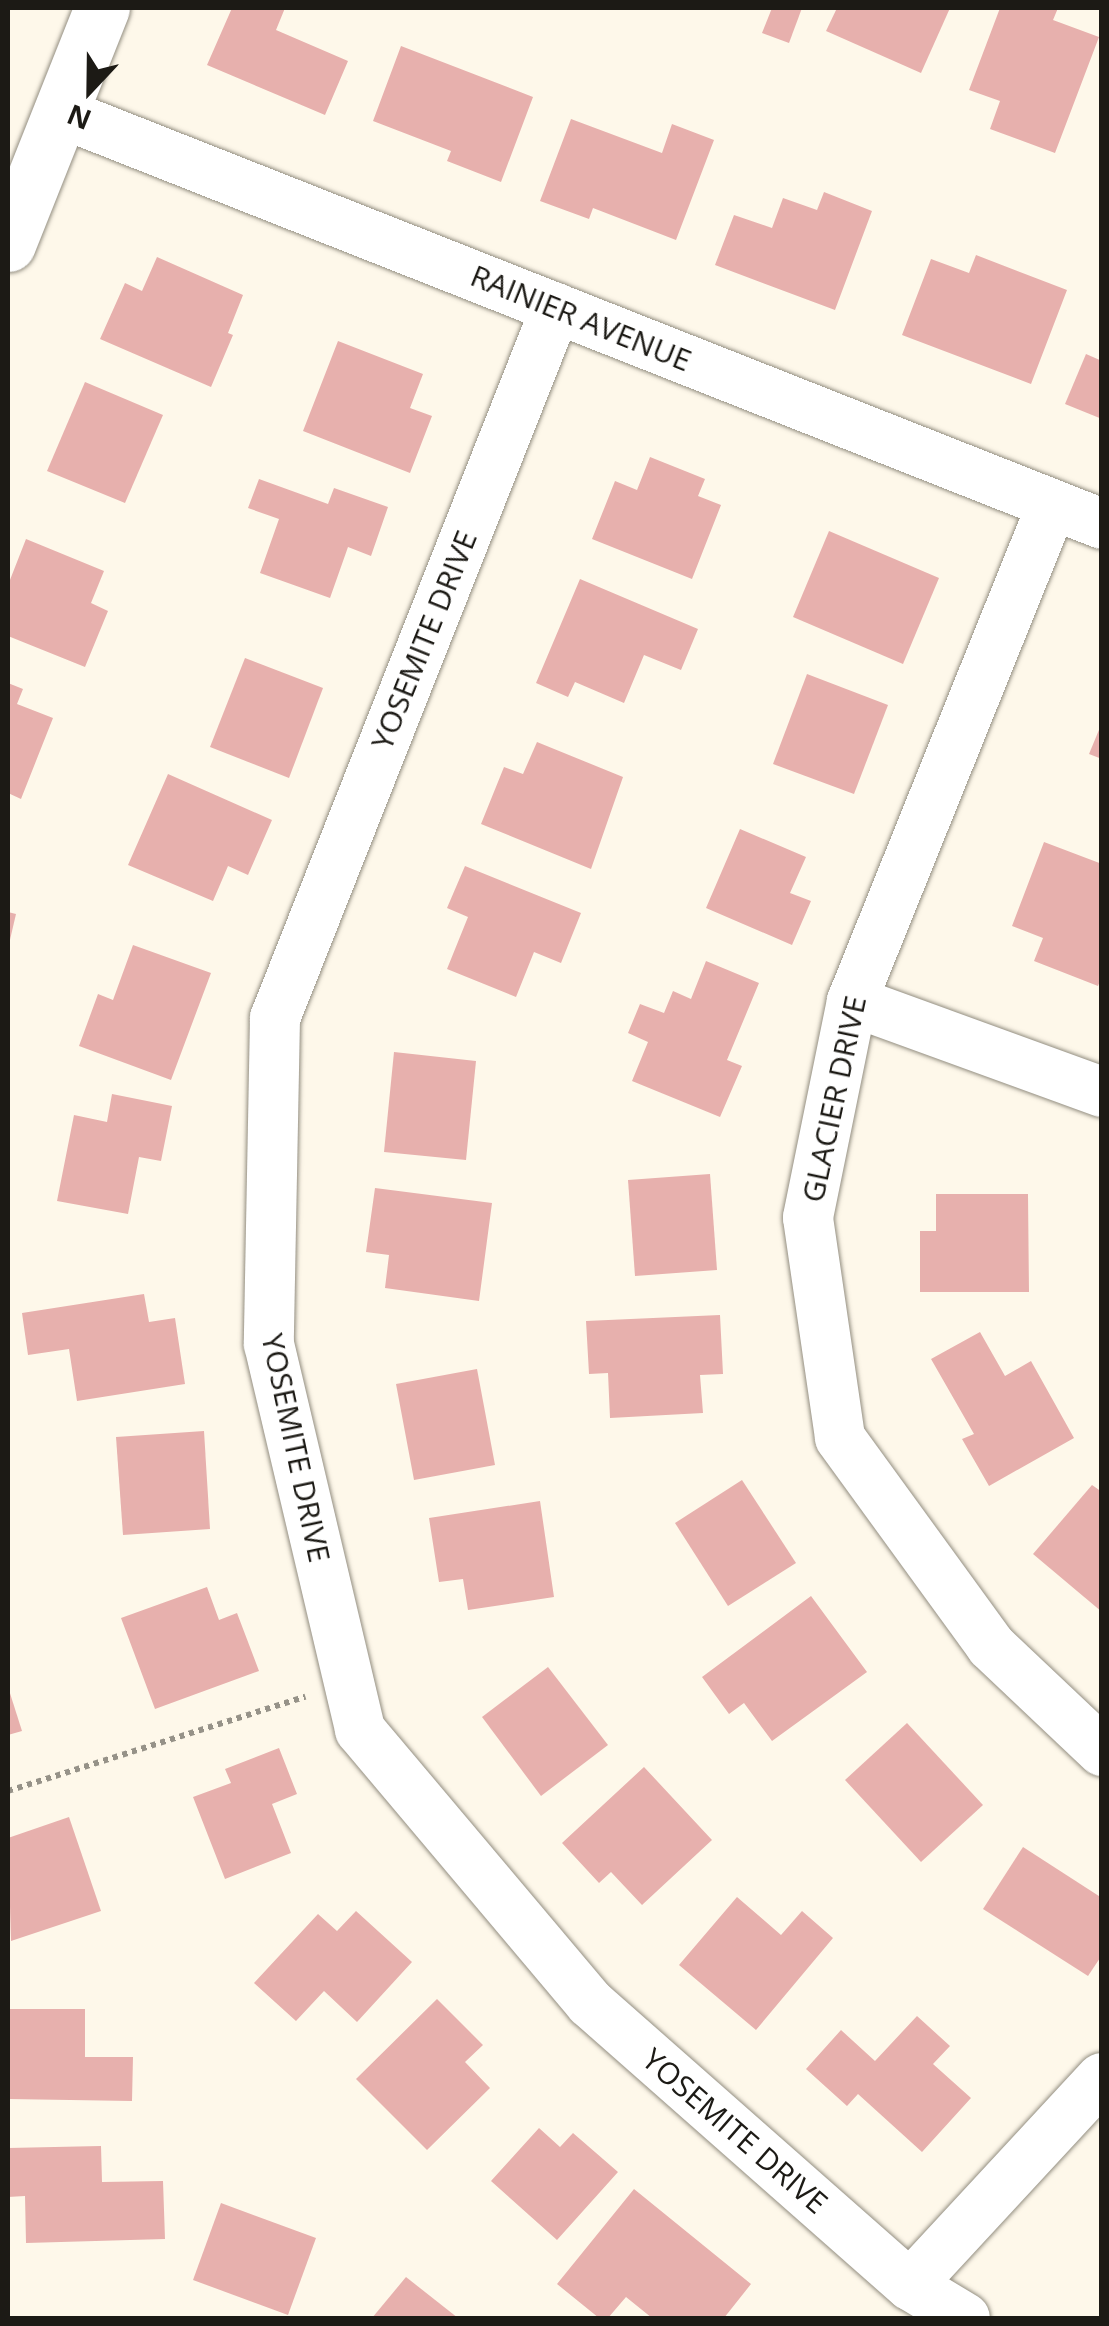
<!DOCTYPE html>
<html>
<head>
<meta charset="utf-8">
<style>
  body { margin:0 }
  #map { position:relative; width:1109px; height:2326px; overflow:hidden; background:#fef8ea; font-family:"Open Sans",sans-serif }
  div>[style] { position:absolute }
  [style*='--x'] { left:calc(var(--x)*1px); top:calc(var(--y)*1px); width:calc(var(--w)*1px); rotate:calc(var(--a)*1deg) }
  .building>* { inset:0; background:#e7b0ad }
  .path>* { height:6px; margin-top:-3px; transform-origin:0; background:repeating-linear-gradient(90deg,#969288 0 5px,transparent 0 10px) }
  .roads { filter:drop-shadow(0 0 2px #938e81) drop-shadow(0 0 2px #938e81) }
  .minor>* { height:50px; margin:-25px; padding:0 25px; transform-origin:25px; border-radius:25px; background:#fff }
  .tertiary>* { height:55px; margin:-27.5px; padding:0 27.5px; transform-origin:27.5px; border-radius:27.5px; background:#fff }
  span { translate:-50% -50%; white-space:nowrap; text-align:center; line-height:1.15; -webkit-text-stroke:8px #fff; paint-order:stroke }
  .street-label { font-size:30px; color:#1c1a15 }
  .frame { position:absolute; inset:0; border:10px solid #1c1a15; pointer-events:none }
  .north { position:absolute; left:40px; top:40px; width:100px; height:100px; -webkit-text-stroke:8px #fff; paint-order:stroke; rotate:202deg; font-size:28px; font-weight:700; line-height:40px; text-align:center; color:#1c1a15 }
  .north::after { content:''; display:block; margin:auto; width:35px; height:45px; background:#1c1a15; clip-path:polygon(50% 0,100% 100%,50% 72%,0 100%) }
</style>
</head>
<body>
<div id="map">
  <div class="building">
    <i style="clip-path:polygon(232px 8px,285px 8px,276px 30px,348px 61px,325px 115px,207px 65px)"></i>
    <i style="clip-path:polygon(772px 8px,802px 8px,789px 43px,762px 33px)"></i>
    <i style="clip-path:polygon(837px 8px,950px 8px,921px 73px,826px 31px)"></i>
    <i style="clip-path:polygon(1000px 8px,1058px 8px,1053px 20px,1099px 37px,1055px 153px,990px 129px,1000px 101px,969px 90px)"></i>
    <i style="clip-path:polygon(401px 46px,533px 97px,501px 182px,447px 161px,451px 151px,373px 121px)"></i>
    <i style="clip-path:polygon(571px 119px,662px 153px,672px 124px,714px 140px,676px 240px,593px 208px,589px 219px,540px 201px)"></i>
    <i style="clip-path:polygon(824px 192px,872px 211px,835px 310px,715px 265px,734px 215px,772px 228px,783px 198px,817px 210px)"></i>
    <i style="clip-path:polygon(976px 255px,1067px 290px,1031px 384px,902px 335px,931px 259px,969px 273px)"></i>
    <i style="clip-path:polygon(157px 257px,243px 295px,228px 333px,233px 335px,211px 387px,100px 339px,125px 283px,142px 291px)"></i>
    <i style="clip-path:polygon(338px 341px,423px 374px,410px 408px,432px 416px,410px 473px,303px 431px)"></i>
    <i style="clip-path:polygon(1086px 354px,1102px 361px,1102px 419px,1065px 404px)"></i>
    <i style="clip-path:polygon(85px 382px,163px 415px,125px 503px,47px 471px)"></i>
    <i style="clip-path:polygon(650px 457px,705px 479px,698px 496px,721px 505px,692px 579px,592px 539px,615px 481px,637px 490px)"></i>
    <i style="clip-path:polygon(259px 479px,328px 504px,334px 488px,388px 507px,371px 556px,348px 547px,330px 598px,260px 573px,279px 519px,248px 508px)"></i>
    <i style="clip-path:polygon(829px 531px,939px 578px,903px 664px,793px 617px)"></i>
    <i style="clip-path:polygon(26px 539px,104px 571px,91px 603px,108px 611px,85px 667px,8px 636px,8px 585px)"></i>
    <i style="clip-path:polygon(580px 579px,698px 629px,681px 670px,644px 655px,624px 703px,575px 682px,568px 697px,536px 683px)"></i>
    <i style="clip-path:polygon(245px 658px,323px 688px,289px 778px,210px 747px)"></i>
    <i style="clip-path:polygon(807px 674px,888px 705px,854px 794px,773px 764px)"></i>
    <i style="clip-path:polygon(8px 683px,23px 689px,17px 704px,53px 718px,21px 799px,8px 793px)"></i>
    <i style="clip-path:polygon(1101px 725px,1102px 725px,1102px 759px,1089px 754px)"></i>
    <i style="clip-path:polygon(537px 742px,623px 777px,591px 869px,481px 824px,504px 767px,523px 774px)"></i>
    <i style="clip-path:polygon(168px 774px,272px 820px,248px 875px,228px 866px,213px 901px,128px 865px)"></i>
    <i style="clip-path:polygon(740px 829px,806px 857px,790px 893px,811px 901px,792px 945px,706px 908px)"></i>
    <i style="clip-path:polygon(1044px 842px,1102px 864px,1102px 976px,1098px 986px,1034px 961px,1043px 938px,1012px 926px)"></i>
    <i style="clip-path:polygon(465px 866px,581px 913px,561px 963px,534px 952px,516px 997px,447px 969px,468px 917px,447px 908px)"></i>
    <i style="clip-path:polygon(8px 912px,16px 914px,9px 944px,8px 944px)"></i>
    <i style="clip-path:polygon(133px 945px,211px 973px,171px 1080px,79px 1046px,98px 994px,113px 1000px)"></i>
    <i style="clip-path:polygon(706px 961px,759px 983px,727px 1060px,742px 1066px,720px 1117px,632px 1081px,648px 1042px,628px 1033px,640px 1004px,664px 1013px,673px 991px,691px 999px)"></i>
    <i style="clip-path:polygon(394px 1052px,476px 1061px,466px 1160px,384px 1152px)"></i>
    <i style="clip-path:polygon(112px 1094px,172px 1106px,161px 1161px,139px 1157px,128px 1214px,57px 1201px,74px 1115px,107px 1122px)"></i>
    <i style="clip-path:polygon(710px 1174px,717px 1270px,635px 1276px,628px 1180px)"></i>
    <i style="clip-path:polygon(375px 1188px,492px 1203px,479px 1301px,385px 1288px,389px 1255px,366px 1252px)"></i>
    <i style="clip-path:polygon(936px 1194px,1028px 1194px,1029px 1292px,920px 1292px,920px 1231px,936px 1231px)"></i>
    <i style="clip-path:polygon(144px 1294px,149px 1322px,175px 1318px,185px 1384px,77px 1401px,69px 1349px,28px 1355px,22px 1313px)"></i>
    <i style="clip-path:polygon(720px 1315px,723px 1374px,700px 1375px,703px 1413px,610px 1418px,608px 1373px,589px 1374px,586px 1321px)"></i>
    <i style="clip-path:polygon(980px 1332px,1005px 1376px,1031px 1361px,1074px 1438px,989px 1486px,962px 1439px,974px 1434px,931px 1359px)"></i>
    <i style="clip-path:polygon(477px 1369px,495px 1465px,414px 1480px,396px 1384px)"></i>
    <i style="clip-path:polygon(204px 1431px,210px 1529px,123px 1535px,116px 1437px)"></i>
    <i style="clip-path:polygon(742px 1480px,796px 1563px,728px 1606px,675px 1523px)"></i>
    <i style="clip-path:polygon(1092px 1485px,1102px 1492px,1102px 1612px,1033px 1554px)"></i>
    <i style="clip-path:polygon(540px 1501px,554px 1597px,468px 1610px,463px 1579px,439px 1582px,429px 1518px)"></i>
    <i style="clip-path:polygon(207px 1587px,219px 1620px,237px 1613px,259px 1671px,155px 1709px,121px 1618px)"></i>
    <i style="clip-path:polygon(811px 1596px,867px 1672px,772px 1741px,744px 1703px,729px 1714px,702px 1677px)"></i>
    <i style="clip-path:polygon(548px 1667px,608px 1745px,541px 1796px,482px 1717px)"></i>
    <i style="clip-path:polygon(8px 1687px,22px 1731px,8px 1735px)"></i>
    <i style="clip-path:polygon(907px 1723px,983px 1805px,921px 1862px,845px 1780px)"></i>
    <i style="clip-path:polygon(279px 1748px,297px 1794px,272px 1804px,291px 1853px,225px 1879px,193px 1797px,231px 1783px,225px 1769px)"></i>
    <i style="clip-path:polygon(644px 1767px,712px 1840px,642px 1905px,611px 1872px,599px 1883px,562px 1843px)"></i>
    <i style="clip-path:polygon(69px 1817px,101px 1911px,11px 1941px,8px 1838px)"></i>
    <i style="clip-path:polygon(1023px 1847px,1102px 1898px,1102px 1955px,1088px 1976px,983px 1909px)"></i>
    <i style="clip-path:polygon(737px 1897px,781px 1935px,802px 1911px,833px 1938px,756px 2030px,679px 1965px)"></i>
    <i style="clip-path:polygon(356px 1911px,412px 1962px,357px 2022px,324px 1991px,296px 2021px,254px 1983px,318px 1914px,337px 1931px)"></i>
    <i style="clip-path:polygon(437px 1999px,483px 2045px,465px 2062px,490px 2088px,427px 2150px,356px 2079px)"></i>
    <i style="clip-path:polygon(8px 2009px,85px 2009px,85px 2057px,133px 2057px,132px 2101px,8px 2099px)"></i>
    <i style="clip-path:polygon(917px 2016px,950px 2046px,933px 2064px,971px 2098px,922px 2152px,858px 2094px,847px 2106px,806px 2069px,841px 2030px,875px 2061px)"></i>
    <i style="clip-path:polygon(539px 2128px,560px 2147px,573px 2133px,618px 2172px,557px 2240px,491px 2181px)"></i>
    <i style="clip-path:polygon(101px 2146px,102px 2182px,163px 2181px,165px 2239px,26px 2243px,25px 2196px,8px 2197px,8px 2148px)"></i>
    <i style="clip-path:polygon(634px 2189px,751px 2284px,724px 2318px,652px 2318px,626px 2297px,608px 2318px,599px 2318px,557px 2284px)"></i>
    <i style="clip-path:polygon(221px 2203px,316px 2238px,288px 2315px,193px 2280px)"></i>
    <i style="clip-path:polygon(406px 2277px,458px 2318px,372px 2318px)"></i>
  </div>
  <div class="path">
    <i style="--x:8;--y:1791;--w:312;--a:-17.6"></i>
  </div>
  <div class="roads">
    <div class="minor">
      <i style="--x:59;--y:112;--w:1121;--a:21.55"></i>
      <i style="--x:556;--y:308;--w:764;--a:111.59"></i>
      <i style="--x:275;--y:1018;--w:326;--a:91.1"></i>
      <i style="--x:269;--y:1344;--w:397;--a:76.7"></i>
      <i style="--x:360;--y:1730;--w:357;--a:49.9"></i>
      <i style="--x:590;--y:2003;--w:427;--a:41.4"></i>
      <i style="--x:910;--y:2285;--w:64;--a:31"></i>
      <i style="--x:1052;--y:505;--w:535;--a:111.96"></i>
      <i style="--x:852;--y:1001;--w:221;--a:101.5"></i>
      <i style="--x:808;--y:1218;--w:222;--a:81.7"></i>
      <i style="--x:840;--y:1438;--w:257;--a:54"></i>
      <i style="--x:991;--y:1646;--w:153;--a:43.4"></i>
      <i style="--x:852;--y:1001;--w:266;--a:20"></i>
      <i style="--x:910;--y:2285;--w:282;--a:-47.2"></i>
    </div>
    <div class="tertiary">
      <i style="--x:8;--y:244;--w:254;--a:-68.3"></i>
    </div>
  </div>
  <div class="street-label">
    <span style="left:581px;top:318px;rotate:22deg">RAINIER AVENUE</span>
    <span style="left:424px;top:640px;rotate:-68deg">YOSEMITE DRIVE</span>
    <span style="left:834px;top:1099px;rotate:-78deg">GLACIER DRIVE</span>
    <span style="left:296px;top:1448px;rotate:78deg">YOSEMITE DRIVE</span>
    <span style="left:735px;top:2131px;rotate:41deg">YOSEMITE DRIVE</span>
  </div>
  <div class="frame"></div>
  <div class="north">N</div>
</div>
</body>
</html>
